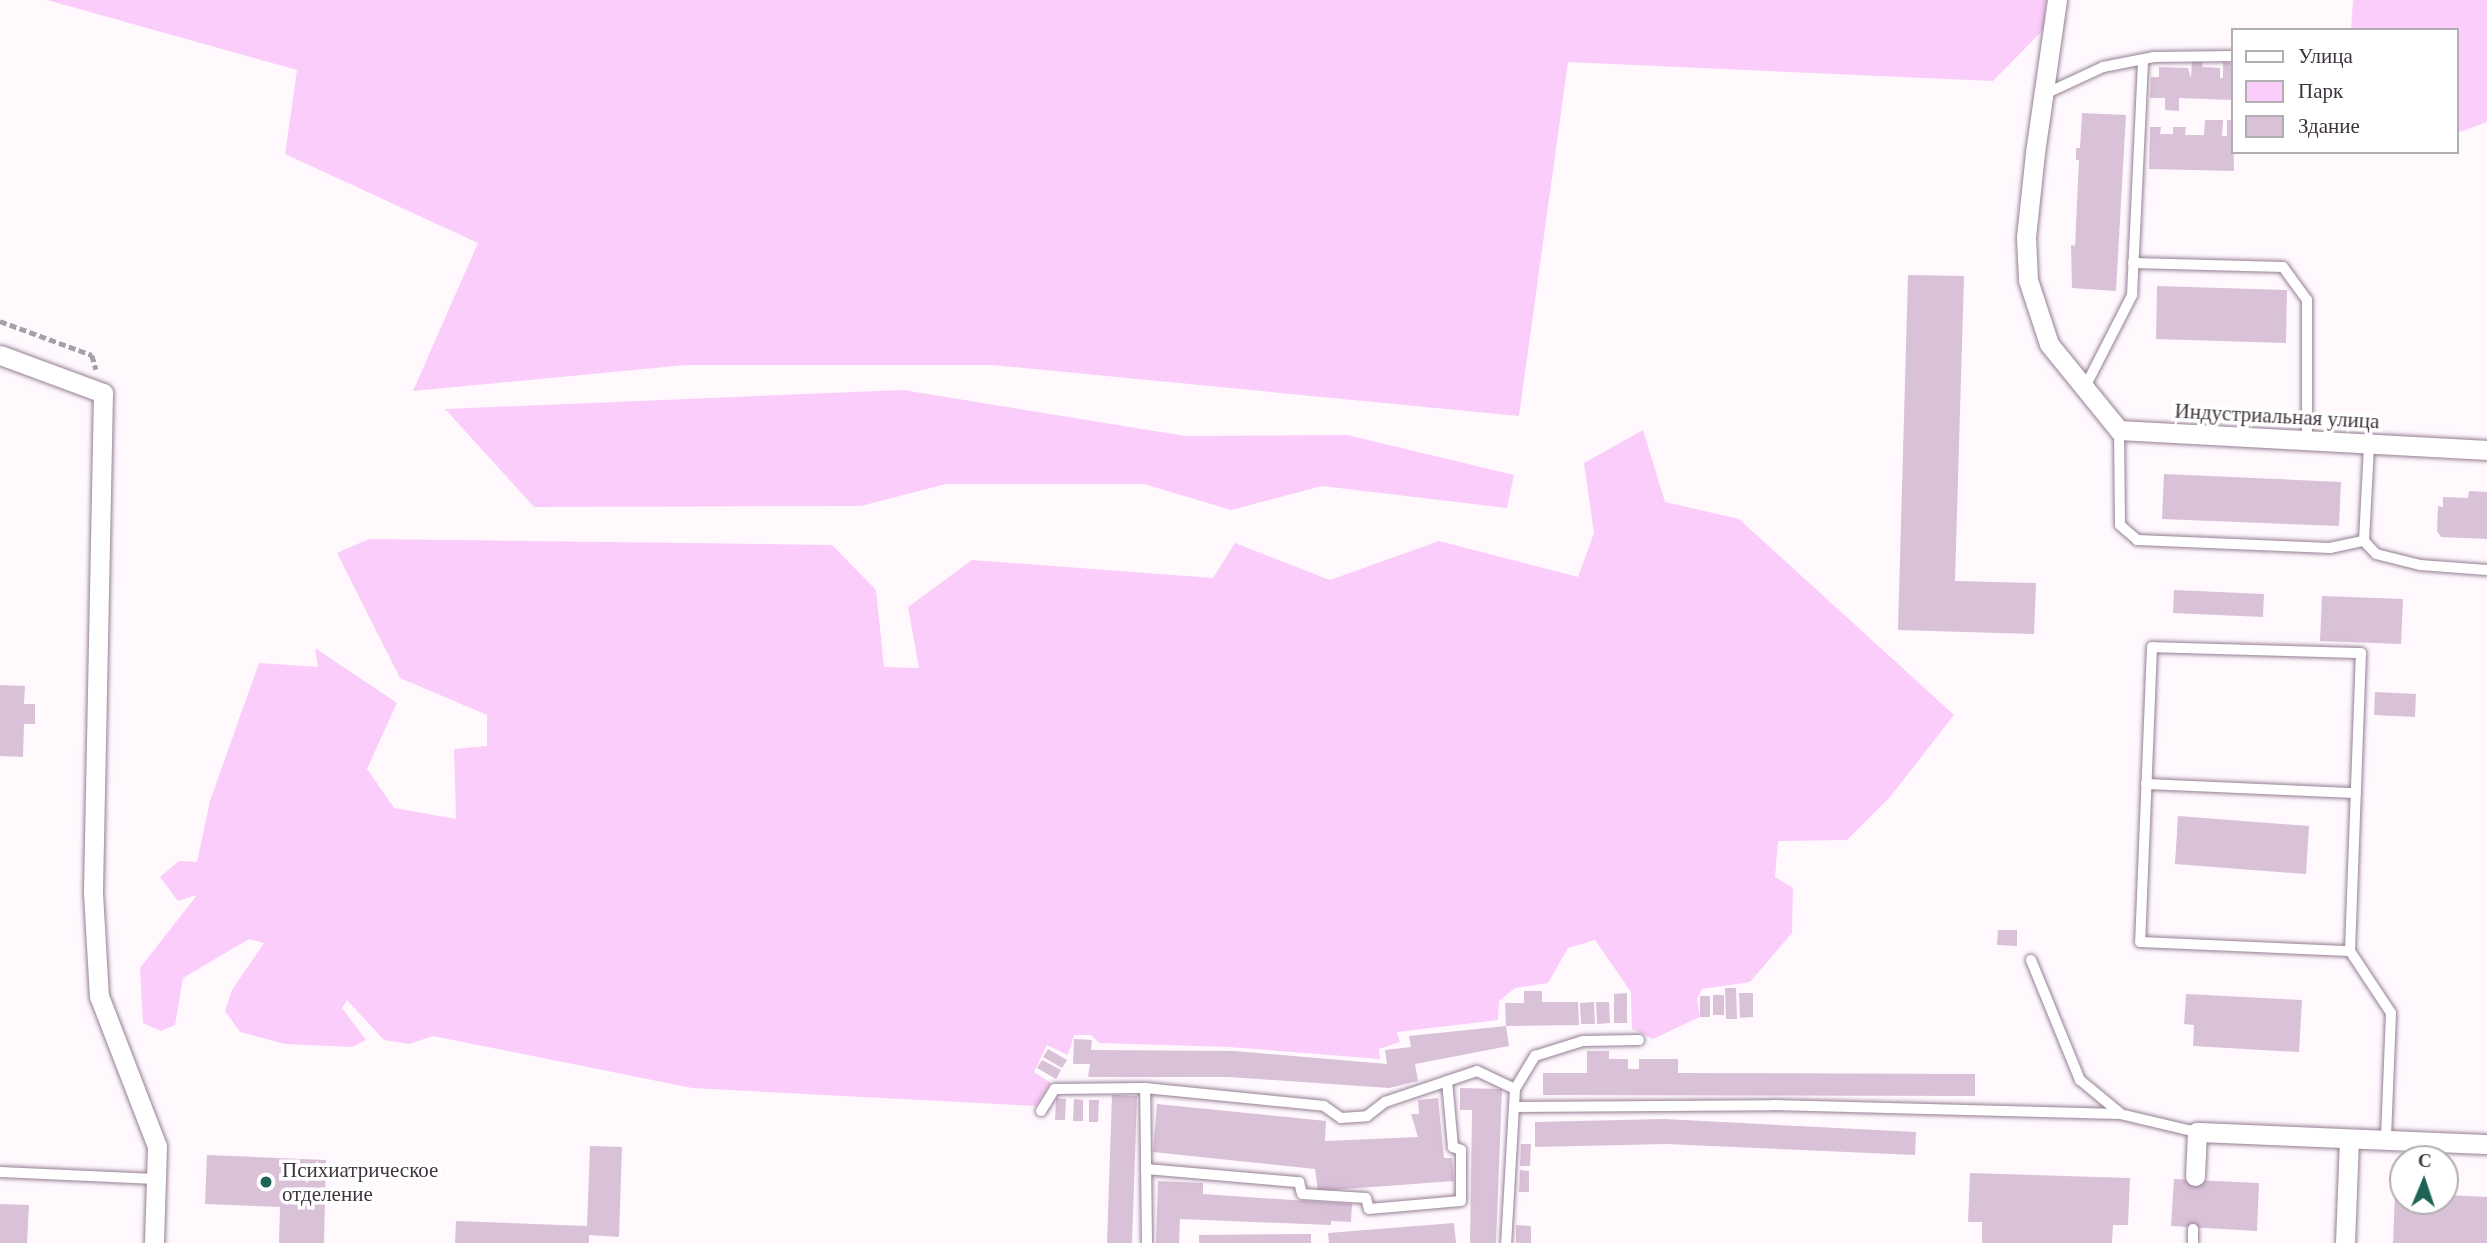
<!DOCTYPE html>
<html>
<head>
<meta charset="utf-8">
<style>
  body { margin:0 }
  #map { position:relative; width:2487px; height:1243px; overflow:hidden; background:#fff9fe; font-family:"Times New Roman",serif }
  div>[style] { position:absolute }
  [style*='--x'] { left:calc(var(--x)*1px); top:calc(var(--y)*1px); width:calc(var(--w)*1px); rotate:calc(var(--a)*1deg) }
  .green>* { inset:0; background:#fbcdfa }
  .building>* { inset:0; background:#d9c1d8 }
  .path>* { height:4.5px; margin-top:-2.25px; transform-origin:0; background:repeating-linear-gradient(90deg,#a69fa5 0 7px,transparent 0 10.5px) }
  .roads { filter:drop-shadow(0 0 2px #957f94) drop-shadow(0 0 2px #957f94) }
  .lane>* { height:10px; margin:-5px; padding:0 5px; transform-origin:5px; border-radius:5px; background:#fff }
  .street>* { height:19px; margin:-9.5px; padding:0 9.5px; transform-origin:9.5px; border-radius:9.5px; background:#fff }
  .dots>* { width:19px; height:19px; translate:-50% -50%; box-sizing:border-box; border:4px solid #fff; border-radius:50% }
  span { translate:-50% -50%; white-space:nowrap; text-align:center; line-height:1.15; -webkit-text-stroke:7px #fff; paint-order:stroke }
  .street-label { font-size:21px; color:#3d343d }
  .poi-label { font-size:21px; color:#3d343d }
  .left { translate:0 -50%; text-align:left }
  .legend { position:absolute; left:2231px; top:28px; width:228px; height:126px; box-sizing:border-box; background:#fff; border:2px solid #b1aeb1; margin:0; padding:9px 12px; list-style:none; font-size:21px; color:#3d343d }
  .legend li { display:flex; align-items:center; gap:14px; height:35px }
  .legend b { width:35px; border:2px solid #b1aeb1 }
  .north { position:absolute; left:2389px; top:1145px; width:70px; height:70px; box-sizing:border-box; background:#fff; border:2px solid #b1aeb1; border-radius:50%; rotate:2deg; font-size:19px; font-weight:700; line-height:28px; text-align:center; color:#3d343d }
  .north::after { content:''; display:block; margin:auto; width:24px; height:32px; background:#1e6356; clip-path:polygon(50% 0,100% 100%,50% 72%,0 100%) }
</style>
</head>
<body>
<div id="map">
  <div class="green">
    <i style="clip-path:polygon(0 0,2046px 0,2044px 29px,1993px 81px,1568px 62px,1519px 416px,992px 365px,686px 365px,413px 391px,478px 243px,285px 154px,297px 70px,47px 0)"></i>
    <i style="clip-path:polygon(2353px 0,2487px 0,2487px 122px,2457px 133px,2457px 30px,2351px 30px)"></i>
    <i style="clip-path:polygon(903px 390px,1185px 436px,1347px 435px,1514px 475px,1507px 508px,1322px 486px,1231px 510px,1144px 484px,946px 484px,861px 506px,534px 507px,445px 409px)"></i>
    <i style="clip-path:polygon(1643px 430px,1665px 502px,1739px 519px,1954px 715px,1890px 797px,1847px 840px,1778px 841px,1775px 877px,1793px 888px,1792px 933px,1750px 982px,1702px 989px,1697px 999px,1700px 1017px,1653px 1039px,1632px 1029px,1631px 992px,1595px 940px,1568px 948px,1548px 983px,1515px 988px,1499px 1001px,1498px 1020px,1397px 1032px,1400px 1042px,1379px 1049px,1380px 1059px,1230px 1047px,1099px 1043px,1091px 1035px,1074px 1035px,1068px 1055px,1047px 1045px,1034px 1072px,1051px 1083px,1035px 1106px,692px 1088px,433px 1036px,409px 1044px,384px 1040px,347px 1000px,342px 1008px,366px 1040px,352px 1047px,285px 1044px,240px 1032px,225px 1011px,232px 990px,264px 943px,249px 939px,183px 978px,175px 1025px,161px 1031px,143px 1023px,140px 968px,197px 895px,178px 901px,160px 877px,179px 861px,197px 862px,210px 801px,259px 663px,318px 667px,315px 648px,397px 703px,367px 769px,394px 808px,456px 819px,454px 749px,487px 746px,487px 715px,400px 678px,337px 553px,369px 539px,832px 545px,876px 590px,884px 667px,919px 668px,908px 607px,972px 560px,1213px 578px,1235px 543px,1330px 580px,1439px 541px,1578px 577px,1594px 533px,1584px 463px)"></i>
  </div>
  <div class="building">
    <i style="clip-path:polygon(2192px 61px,2203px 61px,2202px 67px,2220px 68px,2220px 78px,2223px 78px,2223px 62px,2232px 63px,2233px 100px,2179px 98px,2179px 111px,2165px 110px,2165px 98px,2150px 98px,2151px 77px,2159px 77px,2159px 67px,2188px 68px,2191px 78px)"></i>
    <i style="clip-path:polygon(2082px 113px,2126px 115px,2116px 291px,2072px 288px,2071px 245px,2075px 246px,2079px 160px,2076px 160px,2076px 148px,2080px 148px)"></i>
    <i style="clip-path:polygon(2205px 120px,2223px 120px,2222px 136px,2227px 136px,2227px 120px,2233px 120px,2234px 171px,2149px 169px,2150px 127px,2161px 127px,2160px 134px,2173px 134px,2173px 127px,2186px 127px,2185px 135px,2204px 135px)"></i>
    <i style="clip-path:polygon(1908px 275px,1964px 276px,1955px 581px,2036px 583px,2034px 634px,1898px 630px)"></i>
    <i style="clip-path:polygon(2157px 286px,2287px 290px,2286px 343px,2156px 339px)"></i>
    <i style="clip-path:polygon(2164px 474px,2341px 482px,2339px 526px,2162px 519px)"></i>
    <i style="clip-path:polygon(2469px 491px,2487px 492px,2487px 539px,2441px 537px,2437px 531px,2438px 506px,2443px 507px,2443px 497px,2468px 498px)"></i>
    <i style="clip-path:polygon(2174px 590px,2264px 594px,2263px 617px,2173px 613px)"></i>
    <i style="clip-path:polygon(2322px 596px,2403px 599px,2401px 644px,2320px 641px)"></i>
    <i style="clip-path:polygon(0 685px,25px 686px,24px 704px,35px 704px,35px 724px,24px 724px,23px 757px,0 756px)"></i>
    <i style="clip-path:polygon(2375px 692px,2416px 694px,2415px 717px,2374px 715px)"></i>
    <i style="clip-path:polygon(2178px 816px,2309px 826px,2306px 874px,2175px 864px)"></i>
    <i style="clip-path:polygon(1998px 930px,2017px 930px,2017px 946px,1997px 945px)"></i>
    <i style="clip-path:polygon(1725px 988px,1736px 988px,1737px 1019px,1726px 1019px)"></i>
    <i style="clip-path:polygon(1524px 991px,1542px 991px,1542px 1002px,1578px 1002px,1579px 1025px,1506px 1026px,1505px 1003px,1524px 1003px)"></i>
    <i style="clip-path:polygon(1627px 993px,1627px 1023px,1614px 1023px,1614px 994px)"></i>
    <i style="clip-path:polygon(1739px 993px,1753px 993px,1753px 1017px,1740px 1018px)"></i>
    <i style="clip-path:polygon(2186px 994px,2302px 1000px,2299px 1052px,2193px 1046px,2194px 1025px,2184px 1024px)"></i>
    <i style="clip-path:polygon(1713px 995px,1724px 995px,1724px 1015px,1713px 1015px)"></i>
    <i style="clip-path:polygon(1700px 996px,1710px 996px,1710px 1017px,1700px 1017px)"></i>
    <i style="clip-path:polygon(1594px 1002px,1595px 1024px,1581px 1024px,1580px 1003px)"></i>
    <i style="clip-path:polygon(1596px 1002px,1609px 1002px,1610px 1023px,1597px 1024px)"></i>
    <i style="clip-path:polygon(1506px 1026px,1509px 1046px,1415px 1064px,1418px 1081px,1389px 1088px,1229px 1077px,1088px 1077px,1090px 1064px,1073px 1064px,1074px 1039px,1092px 1040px,1091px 1050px,1234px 1051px,1387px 1064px,1385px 1050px,1411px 1047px,1409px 1036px)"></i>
    <i style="clip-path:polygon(1048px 1049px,1067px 1060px,1062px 1068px,1043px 1057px)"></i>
    <i style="clip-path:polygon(1587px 1051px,1609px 1051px,1609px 1059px,1628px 1059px,1628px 1069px,1639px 1069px,1639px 1059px,1678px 1059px,1678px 1073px,1975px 1074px,1975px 1096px,1543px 1095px,1543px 1073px,1587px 1073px)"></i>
    <i style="clip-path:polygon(1042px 1060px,1061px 1070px,1056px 1079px,1037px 1068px)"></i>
    <i style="clip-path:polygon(1460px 1088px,1502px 1089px,1496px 1243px,1470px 1243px,1472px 1110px,1460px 1110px)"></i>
    <i style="clip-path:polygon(1112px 1095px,1137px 1096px,1132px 1243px,1107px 1243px)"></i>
    <i style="clip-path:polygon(1056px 1098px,1066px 1099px,1065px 1120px,1055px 1120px)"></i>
    <i style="clip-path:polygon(1438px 1098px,1444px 1158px,1452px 1158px,1454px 1181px,1318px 1191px,1315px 1169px,1153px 1152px,1157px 1104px,1326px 1121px,1325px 1141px,1418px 1137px,1411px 1114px,1419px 1114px,1418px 1100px)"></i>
    <i style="clip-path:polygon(1074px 1099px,1083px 1100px,1083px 1121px,1073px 1121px)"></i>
    <i style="clip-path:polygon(1089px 1100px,1099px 1100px,1098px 1122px,1089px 1122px)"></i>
    <i style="clip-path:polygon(1664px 1119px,1916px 1132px,1915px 1155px,1666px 1144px,1535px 1147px,1535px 1122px)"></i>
    <i style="clip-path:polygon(1521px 1144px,1531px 1144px,1530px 1166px,1520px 1166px)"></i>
    <i style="clip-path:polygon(590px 1146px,622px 1147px,619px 1237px,589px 1235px,589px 1243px,455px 1243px,456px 1221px,587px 1226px)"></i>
    <i style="clip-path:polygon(207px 1155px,326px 1160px,324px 1243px,279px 1243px,280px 1207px,205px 1204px)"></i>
    <i style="clip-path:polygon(1520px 1170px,1529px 1171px,1529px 1192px,1519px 1192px)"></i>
    <i style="clip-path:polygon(1970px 1173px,2130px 1178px,2128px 1225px,2113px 1225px,2112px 1243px,1982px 1243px,1982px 1222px,1968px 1222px)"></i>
    <i style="clip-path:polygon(2174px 1179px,2259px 1183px,2257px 1231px,2171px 1226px)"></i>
    <i style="clip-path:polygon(1158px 1181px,1203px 1183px,1203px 1194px,1352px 1204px,1351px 1222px,1331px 1221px,1331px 1225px,1180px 1219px,1179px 1243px,1156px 1243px)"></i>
    <i style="clip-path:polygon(2395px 1193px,2403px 1194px,2403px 1201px,2445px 1201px,2445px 1195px,2487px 1197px,2487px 1243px,2393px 1243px)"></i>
    <i style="clip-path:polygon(0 1204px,29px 1205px,27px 1243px,0 1243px)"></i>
    <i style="clip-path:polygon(1454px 1223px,1456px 1243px,1329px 1243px,1328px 1233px)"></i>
    <i style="clip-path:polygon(1516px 1225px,1531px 1226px,1531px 1243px,1516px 1243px)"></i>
    <i style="clip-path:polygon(1311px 1234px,1311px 1243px,1199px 1243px,1199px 1235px)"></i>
  </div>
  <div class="path">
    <i style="--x:0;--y:321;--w:98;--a:20.3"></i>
    <i style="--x:92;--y:355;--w:15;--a:74"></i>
  </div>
  <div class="roads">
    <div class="lane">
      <i style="--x:2045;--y:94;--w:64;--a:-25"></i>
      <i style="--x:2103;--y:67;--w:52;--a:-11.1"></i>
      <i style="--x:2154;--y:57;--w:79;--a:-0.7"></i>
      <i style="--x:2133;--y:263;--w:150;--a:1.5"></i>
      <i style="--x:2283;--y:267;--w:41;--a:54"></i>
      <i style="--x:2307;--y:300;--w:140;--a:90"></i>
      <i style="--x:2084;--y:389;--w:106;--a:-62.9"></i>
      <i style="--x:2132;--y:295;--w:236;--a:-87.3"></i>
      <i style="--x:2119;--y:430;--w:95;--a:89.4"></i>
      <i style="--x:2120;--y:525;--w:23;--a:41"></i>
      <i style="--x:2137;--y:540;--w:193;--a:2.4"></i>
      <i style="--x:2330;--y:548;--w:35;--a:-12"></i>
      <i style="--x:2364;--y:541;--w:18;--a:47"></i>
      <i style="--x:2376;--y:554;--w:45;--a:14"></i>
      <i style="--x:2420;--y:565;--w:67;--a:4.3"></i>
      <i style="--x:2364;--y:541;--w:97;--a:-87"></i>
      <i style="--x:2146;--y:784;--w:210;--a:2.5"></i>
      <i style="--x:2350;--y:951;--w:298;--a:-87.9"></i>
      <i style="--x:2361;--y:653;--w:209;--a:-178.4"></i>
      <i style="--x:2152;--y:647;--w:295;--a:92.3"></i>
      <i style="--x:2140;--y:942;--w:210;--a:2.5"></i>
      <i style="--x:2350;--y:951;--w:74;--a:56.5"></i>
      <i style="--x:2391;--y:1013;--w:127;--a:92.3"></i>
      <i style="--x:2031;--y:960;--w:130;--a:67.8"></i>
      <i style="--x:2080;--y:1080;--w:52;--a:39.5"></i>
      <i style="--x:1515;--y:1089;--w:39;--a:-59"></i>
      <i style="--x:1535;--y:1056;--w:50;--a:-17.4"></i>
      <i style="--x:1583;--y:1041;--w:56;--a:-1"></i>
      <i style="--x:1515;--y:1107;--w:258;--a:-0.4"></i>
      <i style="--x:1773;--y:1105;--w:347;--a:1.5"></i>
      <i style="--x:2120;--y:1114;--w:79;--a:13.2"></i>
      <i style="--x:1041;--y:1111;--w:26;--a:-58"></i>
      <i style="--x:1055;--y:1089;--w:90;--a:-0.6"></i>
      <i style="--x:1146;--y:1169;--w:154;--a:4.9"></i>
      <i style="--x:1299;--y:1182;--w:12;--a:76"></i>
      <i style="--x:1302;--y:1194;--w:64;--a:3.6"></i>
      <i style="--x:1366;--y:1198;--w:11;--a:75"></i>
      <i style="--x:1369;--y:1209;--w:92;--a:-5"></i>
      <i style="--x:1461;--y:1201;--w:51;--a:-90"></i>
      <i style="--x:1461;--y:1150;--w:9;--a:-159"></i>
      <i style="--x:1453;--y:1147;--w:66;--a:-95.2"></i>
      <i style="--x:0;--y:1172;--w:156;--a:2.6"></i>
      <i style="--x:1147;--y:1243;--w:155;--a:-90.7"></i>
      <i style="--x:1145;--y:1088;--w:180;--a:5.7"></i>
      <i style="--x:1324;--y:1106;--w:21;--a:35"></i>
      <i style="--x:1341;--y:1118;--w:26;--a:-4"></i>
      <i style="--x:1367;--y:1116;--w:23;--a:-38"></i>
      <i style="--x:1385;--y:1102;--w:97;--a:-18.6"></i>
      <i style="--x:1477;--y:1071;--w:42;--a:25.3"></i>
      <i style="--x:1515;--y:1089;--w:154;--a:93.3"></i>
      <i style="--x:2193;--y:1243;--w:14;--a:-90"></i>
    </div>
    <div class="street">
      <i style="--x:2057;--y:0;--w:155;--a:98.2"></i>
      <i style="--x:2035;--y:153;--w:84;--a:96.1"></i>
      <i style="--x:2026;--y:237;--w:43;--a:87.3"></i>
      <i style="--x:2028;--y:280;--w:67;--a:71.8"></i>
      <i style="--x:2049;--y:344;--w:111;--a:50.9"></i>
      <i style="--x:2119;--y:430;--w:369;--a:3.1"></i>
      <i style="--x:0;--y:355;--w:110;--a:20.3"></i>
      <i style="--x:103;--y:393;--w:500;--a:91.15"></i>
      <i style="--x:93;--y:893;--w:103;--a:86.7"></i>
      <i style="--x:99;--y:996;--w:161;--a:68.9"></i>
      <i style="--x:157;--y:1146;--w:97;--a:91.8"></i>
      <i style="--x:2195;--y:1176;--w:44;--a:-87.4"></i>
      <i style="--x:2197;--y:1132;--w:290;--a:2.4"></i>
      <i style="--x:2345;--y:1243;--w:104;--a:-87.8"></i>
    </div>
  </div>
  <div class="dots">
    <i style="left:266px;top:1182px;background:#1e6356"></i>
  </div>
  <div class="street-label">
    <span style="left:2277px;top:416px;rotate:3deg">Индустриальная улица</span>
  </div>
  <div class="poi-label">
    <span class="left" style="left:282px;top:1182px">Психиатрическое<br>отделение</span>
  </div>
  <ul class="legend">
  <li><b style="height:9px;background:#fff"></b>Улица</li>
  <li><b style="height:19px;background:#fbcdfa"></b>Парк</li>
  <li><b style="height:19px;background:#d9c1d8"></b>Здание</li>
  </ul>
  <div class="north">С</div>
</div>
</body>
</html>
